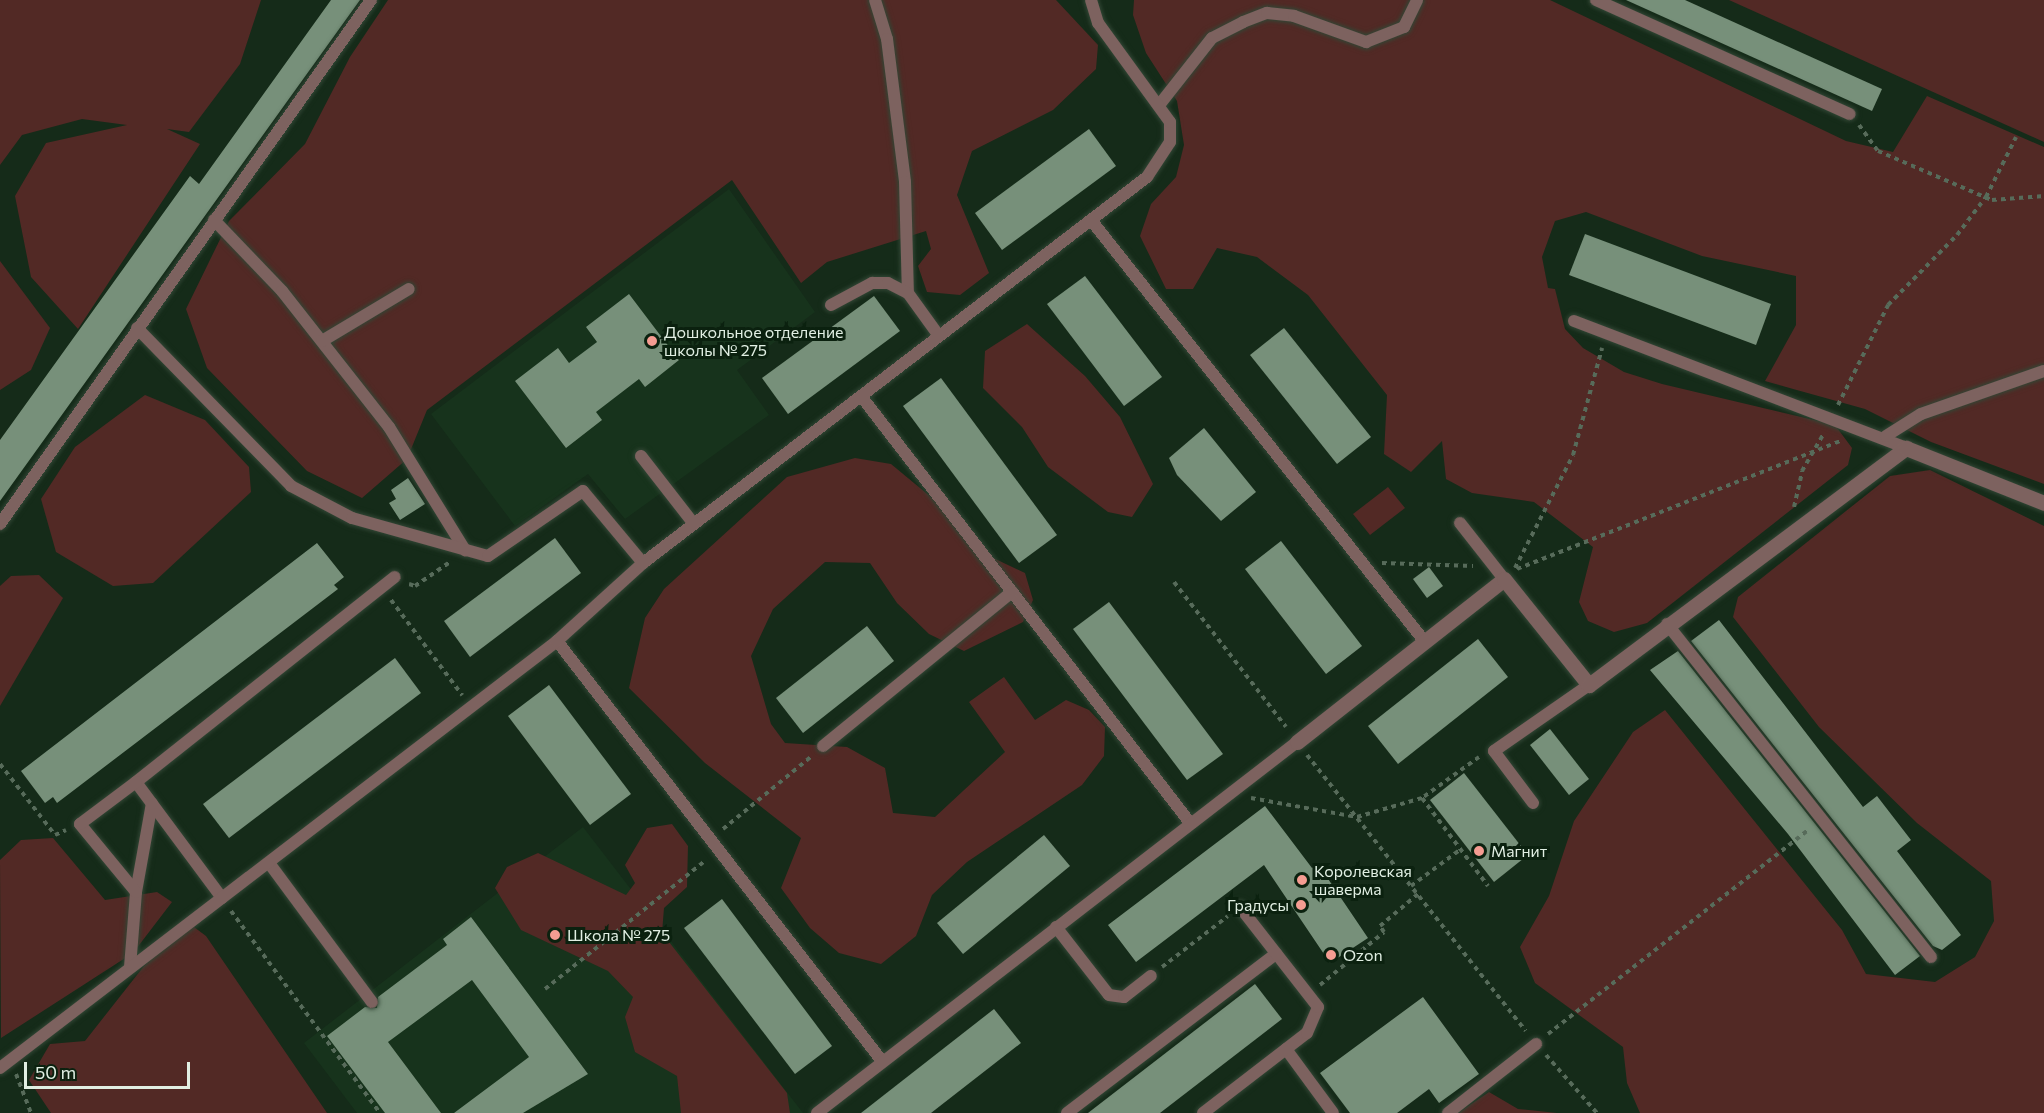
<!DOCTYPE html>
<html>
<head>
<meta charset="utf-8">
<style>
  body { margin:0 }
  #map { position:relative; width:2044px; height:1113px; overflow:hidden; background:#152b19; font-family:Commissioner,sans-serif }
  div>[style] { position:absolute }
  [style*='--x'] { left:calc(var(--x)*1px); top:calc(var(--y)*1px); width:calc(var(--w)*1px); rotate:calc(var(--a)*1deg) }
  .built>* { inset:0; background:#17331c }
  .green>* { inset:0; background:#522925 }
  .building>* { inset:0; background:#77907a }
  .path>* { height:4px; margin-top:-2px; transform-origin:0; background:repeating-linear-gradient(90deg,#576b5a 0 4.5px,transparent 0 9px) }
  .roads { filter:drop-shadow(0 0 2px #324635) drop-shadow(0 0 2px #324635) }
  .lane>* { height:12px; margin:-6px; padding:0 6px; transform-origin:6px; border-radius:6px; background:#7d625f }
  .street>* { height:15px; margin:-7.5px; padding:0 7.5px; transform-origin:7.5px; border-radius:7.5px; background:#7d625f }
  .dots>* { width:16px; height:16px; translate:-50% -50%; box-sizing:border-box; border:3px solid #0b210f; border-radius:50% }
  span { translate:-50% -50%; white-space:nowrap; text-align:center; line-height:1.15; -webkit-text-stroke:6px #0b210f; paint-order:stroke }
  .poi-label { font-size:16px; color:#e1efe3 }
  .left { translate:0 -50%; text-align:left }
  .right { translate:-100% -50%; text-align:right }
  .scale { position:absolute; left:24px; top:1062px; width:166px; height:27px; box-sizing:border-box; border:3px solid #e1efe3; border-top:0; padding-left:8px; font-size:18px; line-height:21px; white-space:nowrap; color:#e1efe3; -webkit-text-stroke:4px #0b210f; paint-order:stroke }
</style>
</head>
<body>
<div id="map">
  <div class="built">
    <i style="clip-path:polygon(729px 189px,815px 312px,737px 370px,769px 415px,625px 519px,588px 474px,515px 526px,431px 414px)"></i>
    <i style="clip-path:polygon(583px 827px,803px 1113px,357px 1113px,304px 1043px)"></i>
  </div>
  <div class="green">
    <i style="clip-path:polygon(0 0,261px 0,240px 64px,189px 132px,167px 129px,200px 144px,78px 329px,31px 277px,15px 196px,46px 143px,127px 125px,82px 119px,22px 135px,0 165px)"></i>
    <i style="clip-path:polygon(388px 0,1056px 0,1098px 45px,1096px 69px,1053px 110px,972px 151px,957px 195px,989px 273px,960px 295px,927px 292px,918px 266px,931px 249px,926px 231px,827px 262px,801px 283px,732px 180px,427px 410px,407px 459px,362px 498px,307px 471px,207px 368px,186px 309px,229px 221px,305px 144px,350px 57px)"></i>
    <i style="clip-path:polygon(1134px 0,1550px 0,1846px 141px,1893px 152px,1927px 96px,2044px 147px,2044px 484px,1931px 442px,1865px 409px,1765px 381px,1796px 325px,1796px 276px,1702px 256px,1586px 212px,1555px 221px,1542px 257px,1548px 288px,1555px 289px,1565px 329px,1583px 348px,1624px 372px,1662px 384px,1835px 425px,1852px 448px,1848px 465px,1647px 623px,1614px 632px,1588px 621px,1579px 602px,1593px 547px,1534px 502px,1472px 493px,1446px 479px,1442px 441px,1411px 472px,1384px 454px,1387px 395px,1308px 295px,1257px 257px,1217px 248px,1193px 289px,1166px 289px,1140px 236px,1151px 204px,1176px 177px,1184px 145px,1177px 101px,1146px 53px,1133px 15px)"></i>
    <i style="clip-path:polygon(1729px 0,2044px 0,2044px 142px)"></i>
    <i style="clip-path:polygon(0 261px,50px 328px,31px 370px,0 390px)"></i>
    <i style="clip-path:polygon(1027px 324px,1085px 376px,1120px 417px,1153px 484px,1132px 517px,1108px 512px,1048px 467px,1022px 427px,983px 388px,985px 351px)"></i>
    <i style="clip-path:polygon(145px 395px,205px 420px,249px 467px,251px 492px,153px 583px,113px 586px,56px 552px,41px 499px,75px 447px)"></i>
    <i style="clip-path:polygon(855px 458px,891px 464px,943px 507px,989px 556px,1025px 573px,1033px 600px,1023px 622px,964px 651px,929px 634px,897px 603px,870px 563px,825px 562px,773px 609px,751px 656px,771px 724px,785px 743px,847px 747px,885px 768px,893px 813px,935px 817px,1005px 752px,969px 702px,1004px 677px,1035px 720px,1066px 700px,1089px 710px,1105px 727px,1104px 756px,1082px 785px,967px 862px,932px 895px,916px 936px,881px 964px,839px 953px,810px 928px,781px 888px,801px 838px,705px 763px,629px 688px,645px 618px,664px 589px,787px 477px)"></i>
    <i style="clip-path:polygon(1930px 470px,2044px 526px,2044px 1113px,1640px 1113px,1627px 1083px,1623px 1047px,1535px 983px,1520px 947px,1549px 896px,1574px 821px,1633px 732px,1665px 710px,1842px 930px,1866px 974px,1935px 982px,1975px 957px,1994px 921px,1991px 881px,1917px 823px,1819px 727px,1733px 617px,1738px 597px,1890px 476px)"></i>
    <i style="clip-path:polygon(1388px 487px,1405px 508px,1370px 535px,1353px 514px)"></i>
    <i style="clip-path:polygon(39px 575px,63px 598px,0 706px,0 586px,11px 576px)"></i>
    <i style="clip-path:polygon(672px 824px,688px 846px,687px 887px,664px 908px,662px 933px,787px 1093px,790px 1113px,681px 1113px,677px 1076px,635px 1052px,625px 1017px,633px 997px,608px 971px,521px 930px,495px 888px,507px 867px,538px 853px,626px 895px,635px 883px,625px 865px,647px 828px)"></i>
    <i style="clip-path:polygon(53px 838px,105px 900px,157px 892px,172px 902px,133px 953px,1px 1038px,0 860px,21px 840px)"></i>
    <i style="clip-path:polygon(194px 927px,206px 936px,327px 1113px,51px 1113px,29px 1080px,50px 1044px,85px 1041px,144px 966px,176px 936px)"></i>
    <i style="clip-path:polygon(1489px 1092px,1518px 1109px,1557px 1113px,1458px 1113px)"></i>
  </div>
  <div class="building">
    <i style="clip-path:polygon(331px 0,360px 0,0 501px,0 440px,190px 176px,199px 184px)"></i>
    <i style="clip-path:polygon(1626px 0,1685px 0,1882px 89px,1872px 111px)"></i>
    <i style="clip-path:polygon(1089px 129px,1116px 166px,1002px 250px,975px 213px)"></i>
    <i style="clip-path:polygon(1585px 234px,1771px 304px,1756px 345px,1569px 275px)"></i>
    <i style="clip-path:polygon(1085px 276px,1162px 377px,1124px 406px,1047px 304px)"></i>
    <i style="clip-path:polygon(629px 294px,679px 360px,645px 387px,639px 379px,596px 412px,602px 420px,566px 448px,515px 381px,558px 348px,569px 363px,597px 342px,586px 327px)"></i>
    <i style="clip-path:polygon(874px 296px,900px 331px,788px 414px,762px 378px)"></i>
    <i style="clip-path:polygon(1284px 328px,1371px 437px,1337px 464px,1250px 355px)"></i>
    <i style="clip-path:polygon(941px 378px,1057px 535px,1019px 563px,903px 406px)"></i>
    <i style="clip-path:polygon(1204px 428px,1256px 492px,1221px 521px,1177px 475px,1169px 458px)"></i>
    <i style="clip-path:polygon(408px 478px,425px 504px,400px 520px,389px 503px,396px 499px,391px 490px)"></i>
    <i style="clip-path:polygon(555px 538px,581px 573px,470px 657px,444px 621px)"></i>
    <i style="clip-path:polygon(1281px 541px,1362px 646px,1326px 674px,1245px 569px)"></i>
    <i style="clip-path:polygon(317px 543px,344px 577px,334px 585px,338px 589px,57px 803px,53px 797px,45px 803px,21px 771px)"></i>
    <i style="clip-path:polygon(1429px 567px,1443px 586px,1427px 598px,1413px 579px)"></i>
    <i style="clip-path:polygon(1109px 602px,1223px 754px,1187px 780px,1073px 629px)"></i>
    <i style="clip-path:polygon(1719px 620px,1863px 807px,1877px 796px,1911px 840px,1897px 851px,1961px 935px,1942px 950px,1933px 946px,1691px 641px)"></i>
    <i style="clip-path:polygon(867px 626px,894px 661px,803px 733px,776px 698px)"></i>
    <i style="clip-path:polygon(1478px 639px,1508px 677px,1398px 764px,1368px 726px)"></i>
    <i style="clip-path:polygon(1678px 651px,1920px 956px,1895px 975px,1788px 834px,1650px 670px)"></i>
    <i style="clip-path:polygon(395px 658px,421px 693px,229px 838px,203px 804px)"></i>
    <i style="clip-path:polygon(549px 685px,631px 794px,590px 825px,508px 716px)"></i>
    <i style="clip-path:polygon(1550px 729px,1589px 779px,1569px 795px,1530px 745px)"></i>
    <i style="clip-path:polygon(1464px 773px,1528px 855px,1494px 882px,1430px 800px)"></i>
    <i style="clip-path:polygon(1265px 806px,1312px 868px,1318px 864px,1368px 938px,1330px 963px,1264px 865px,1136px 962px,1108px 925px)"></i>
    <i style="clip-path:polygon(1044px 835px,1070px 866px,963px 954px,937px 923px)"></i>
    <i style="clip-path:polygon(722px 899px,832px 1046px,795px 1074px,684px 928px)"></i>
    <i style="clip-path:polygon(471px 917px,588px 1074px,523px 1113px,454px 1113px,529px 1057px,472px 980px,388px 1042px,441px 1113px,385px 1113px,327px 1036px,365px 1007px,377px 1008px,378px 997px,447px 945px,443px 939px)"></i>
    <i style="clip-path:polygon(1255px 984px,1282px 1019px,1160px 1113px,1088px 1113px)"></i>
    <i style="clip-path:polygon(1423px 997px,1479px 1074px,1439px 1103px,1429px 1089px,1397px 1113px,1350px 1113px,1320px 1073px)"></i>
    <i style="clip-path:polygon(994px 1009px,1021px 1043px,931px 1113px,861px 1113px)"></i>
  </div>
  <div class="path">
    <i style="--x:1859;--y:125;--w:32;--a:54"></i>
    <i style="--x:1878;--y:151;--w:124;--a:23.3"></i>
    <i style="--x:1992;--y:200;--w:52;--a:-4.4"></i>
    <i style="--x:1838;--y:405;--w:112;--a:-63.4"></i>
    <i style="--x:1888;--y:305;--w:98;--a:-45.4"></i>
    <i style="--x:1957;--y:235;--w:48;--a:-52.7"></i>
    <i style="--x:1986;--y:197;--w:67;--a:-63.4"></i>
    <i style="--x:1794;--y:507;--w:37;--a:-77"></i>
    <i style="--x:1802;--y:471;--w:44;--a:-59.9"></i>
    <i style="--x:1382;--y:563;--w:91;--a:1.9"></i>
    <i style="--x:1515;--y:568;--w:127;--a:-62.8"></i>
    <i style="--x:1573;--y:455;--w:111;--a:-74.8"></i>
    <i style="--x:1517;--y:569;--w:347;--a:-21.6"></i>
    <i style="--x:1174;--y:582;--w:183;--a:52.3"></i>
    <i style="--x:409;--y:584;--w:6;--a:18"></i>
    <i style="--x:415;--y:586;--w:42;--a:-34.4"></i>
    <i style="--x:391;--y:600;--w:119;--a:53.2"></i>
    <i style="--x:1307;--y:755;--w:352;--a:51.6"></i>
    <i style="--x:1479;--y:757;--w:70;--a:144.3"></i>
    <i style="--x:1422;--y:798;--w:110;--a:53.1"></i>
    <i style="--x:0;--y:764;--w:90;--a:52.2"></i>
    <i style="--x:55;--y:835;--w:12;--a:-24"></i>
    <i style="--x:1251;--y:798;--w:108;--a:10.2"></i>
    <i style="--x:1357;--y:817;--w:68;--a:-16.3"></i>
    <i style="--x:723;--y:829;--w:115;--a:-39.4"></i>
    <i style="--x:1411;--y:886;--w:62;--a:-36.5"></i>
    <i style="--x:231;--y:911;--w:251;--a:53.6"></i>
    <i style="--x:1162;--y:967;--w:83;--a:-37.7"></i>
    <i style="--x:1320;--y:985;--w:83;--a:-39.6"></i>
    <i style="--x:1384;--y:932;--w:7;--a:-124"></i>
    <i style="--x:1380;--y:926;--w:50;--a:-40.1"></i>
    <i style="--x:545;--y:989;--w:206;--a:-38.7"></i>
    <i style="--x:1548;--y:1034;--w:332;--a:-38.1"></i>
    <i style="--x:1546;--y:1055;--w:77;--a:48.7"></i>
    <i style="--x:16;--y:1074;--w:42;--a:69"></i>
  </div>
  <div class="roads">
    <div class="lane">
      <i style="--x:875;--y:0;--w:41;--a:72.9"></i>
      <i style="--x:887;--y:39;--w:144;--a:82.8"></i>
      <i style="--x:905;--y:182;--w:111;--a:88.5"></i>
      <i style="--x:908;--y:293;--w:53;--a:54.2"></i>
      <i style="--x:1596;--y:0;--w:278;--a:24.2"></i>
      <i style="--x:1160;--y:104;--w:84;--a:-51.8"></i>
      <i style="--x:1212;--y:38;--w:35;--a:-27"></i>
      <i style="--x:1243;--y:22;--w:26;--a:-21"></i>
      <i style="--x:1267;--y:13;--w:27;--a:6"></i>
      <i style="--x:1294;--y:16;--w:77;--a:19.9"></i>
      <i style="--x:1366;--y:42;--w:41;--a:-21.5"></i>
      <i style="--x:1404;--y:27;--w:30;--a:-64"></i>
      <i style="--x:214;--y:220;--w:98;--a:46.2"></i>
      <i style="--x:282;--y:291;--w:173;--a:51.8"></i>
      <i style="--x:389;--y:427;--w:145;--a:58.3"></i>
      <i style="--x:1091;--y:220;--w:538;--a:51.64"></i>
      <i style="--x:831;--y:305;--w:47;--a:-28.2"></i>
      <i style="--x:872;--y:283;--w:16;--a:0"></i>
      <i style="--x:888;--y:283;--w:22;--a:27"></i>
      <i style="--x:1574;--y:321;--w:355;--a:20.9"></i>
      <i style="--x:137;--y:328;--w:221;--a:45.7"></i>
      <i style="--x:291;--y:486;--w:69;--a:27.7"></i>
      <i style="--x:352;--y:518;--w:141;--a:15.6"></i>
      <i style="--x:488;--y:556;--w:115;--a:-34.4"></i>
      <i style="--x:583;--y:491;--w:94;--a:50.2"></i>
      <i style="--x:322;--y:341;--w:101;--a:-30.9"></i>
      <i style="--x:861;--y:396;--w:540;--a:52.37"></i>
      <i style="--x:1886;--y:436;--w:41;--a:-32.2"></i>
      <i style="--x:1921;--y:414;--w:130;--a:-19.3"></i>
      <i style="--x:641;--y:456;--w:86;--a:52.1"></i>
      <i style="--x:1460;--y:523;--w:71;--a:51.8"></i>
      <i style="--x:0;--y:524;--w:642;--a:-54.7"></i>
      <i style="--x:1667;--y:624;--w:425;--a:51.6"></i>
      <i style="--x:557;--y:641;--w:531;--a:52.27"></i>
      <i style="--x:823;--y:746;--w:244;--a:-39.2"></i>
      <i style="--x:1533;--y:803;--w:65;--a:-126.9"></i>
      <i style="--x:1494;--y:751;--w:116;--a:-34.8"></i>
      <i style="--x:269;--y:863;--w:173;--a:53.5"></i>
      <i style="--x:136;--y:892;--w:90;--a:-79.8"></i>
      <i style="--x:222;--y:898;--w:144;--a:-126.6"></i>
      <i style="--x:136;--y:782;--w:330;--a:-38.4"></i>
      <i style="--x:1056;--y:927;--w:86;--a:52.1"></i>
      <i style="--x:1109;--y:995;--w:15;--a:8"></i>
      <i style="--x:1124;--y:997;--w:34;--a:-38"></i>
      <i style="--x:130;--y:967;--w:75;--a:-85.4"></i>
      <i style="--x:136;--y:892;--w:88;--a:-129.5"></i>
      <i style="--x:80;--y:824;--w:70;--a:-36.9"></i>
      <i style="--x:1286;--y:1049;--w:79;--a:53.7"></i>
      <i style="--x:0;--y:1068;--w:702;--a:-37.47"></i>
      <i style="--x:557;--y:641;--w:116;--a:-42.2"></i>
      <i style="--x:643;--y:563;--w:635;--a:-37.45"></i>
      <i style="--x:1147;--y:177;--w:42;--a:-56.7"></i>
      <i style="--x:1170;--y:142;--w:20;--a:-90"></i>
      <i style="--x:1170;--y:122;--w:122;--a:-126"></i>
      <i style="--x:1098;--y:23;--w:24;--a:-107"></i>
      <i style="--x:817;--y:1113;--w:607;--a:-37.7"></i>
      <i style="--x:1067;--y:1113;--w:263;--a:-37.3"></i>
      <i style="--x:1203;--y:1113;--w:131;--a:-37.6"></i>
      <i style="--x:1307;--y:1033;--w:28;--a:-67"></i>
      <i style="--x:1318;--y:1007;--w:127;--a:-128"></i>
      <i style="--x:1448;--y:1113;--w:112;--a:-38.1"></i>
    </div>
    <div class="street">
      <i style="--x:1297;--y:742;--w:263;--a:-38.2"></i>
      <i style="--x:1504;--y:579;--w:136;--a:51.3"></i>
      <i style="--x:1589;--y:685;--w:396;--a:-36.8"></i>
      <i style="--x:1906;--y:448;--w:149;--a:21.7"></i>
    </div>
  </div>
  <div class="dots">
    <i style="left:652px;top:341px;background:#f59c92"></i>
    <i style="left:1479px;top:851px;background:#f59c92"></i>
    <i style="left:1302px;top:880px;background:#f59c92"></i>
    <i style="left:1301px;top:905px;background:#f59c92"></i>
    <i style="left:555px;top:935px;background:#f59c92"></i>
    <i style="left:1331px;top:955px;background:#f59c92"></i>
  </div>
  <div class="poi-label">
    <span class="left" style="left:664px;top:341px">Дошкольное отделение<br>школы № 275</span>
    <span class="left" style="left:1491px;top:851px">Магнит</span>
    <span class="left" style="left:1314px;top:880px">Королевская<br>шаверма</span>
    <span class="right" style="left:1289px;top:905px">Градусы</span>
    <span class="left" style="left:567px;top:935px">Школа № 275</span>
    <span class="left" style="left:1343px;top:955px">Ozon</span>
  </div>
  <div class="scale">50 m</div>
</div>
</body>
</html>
